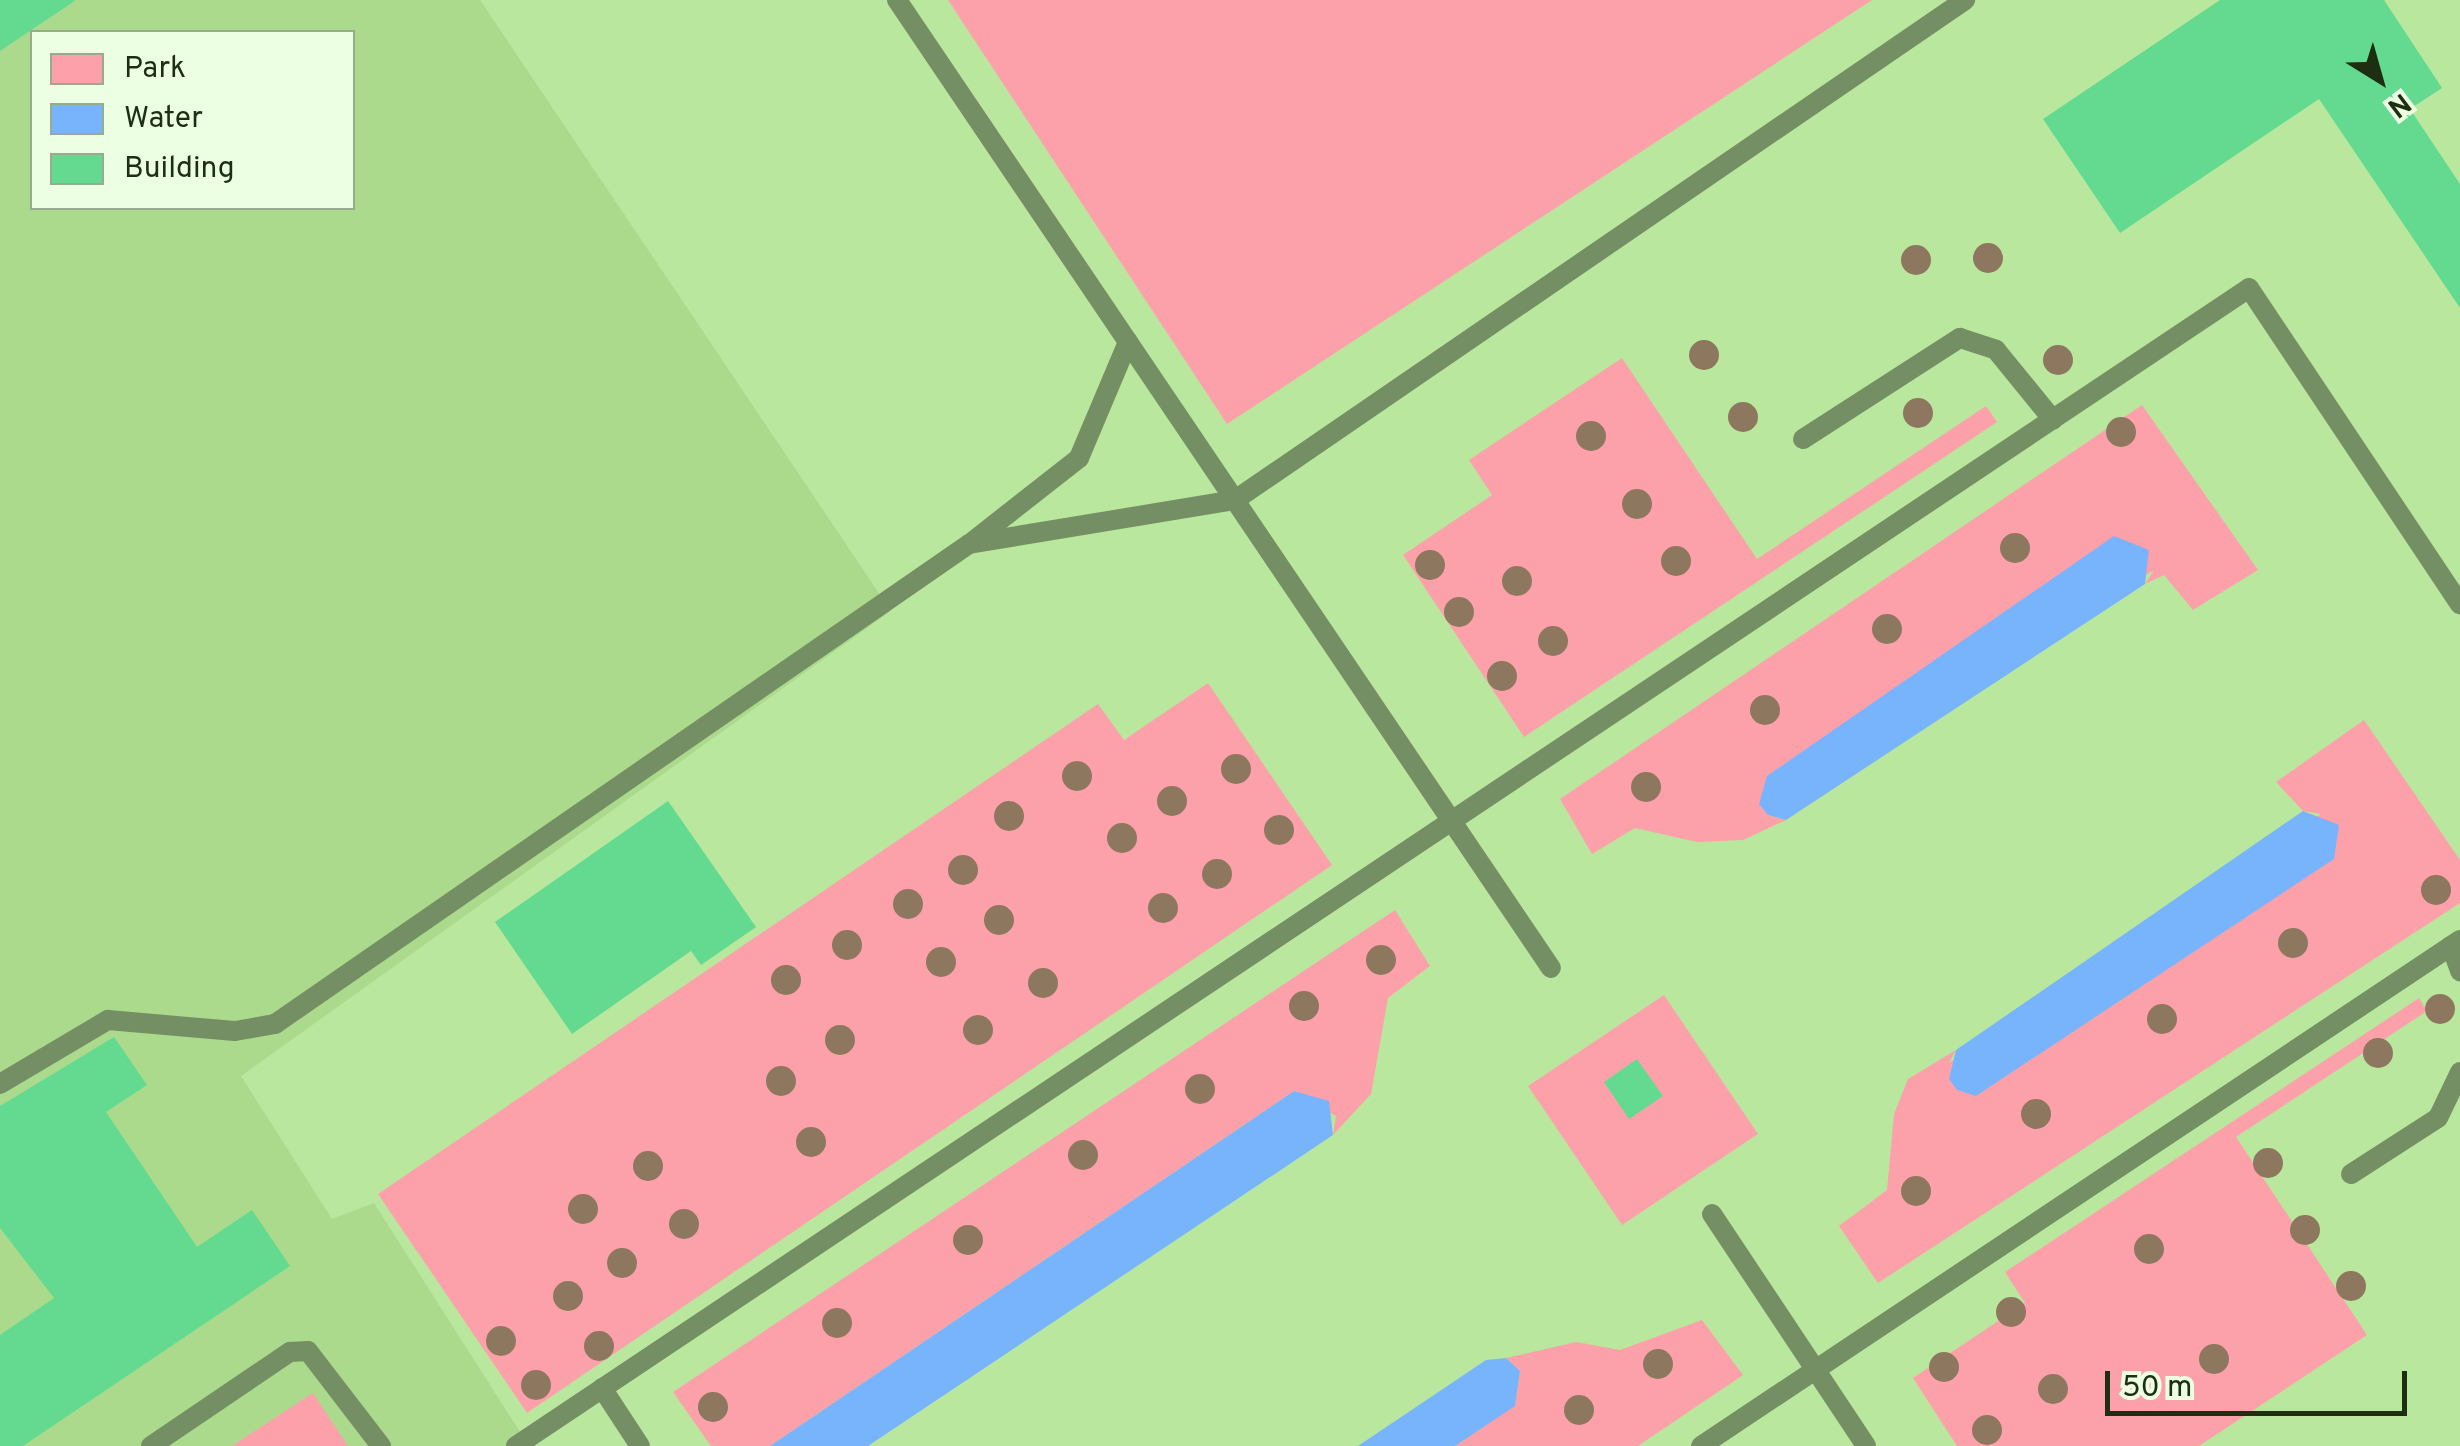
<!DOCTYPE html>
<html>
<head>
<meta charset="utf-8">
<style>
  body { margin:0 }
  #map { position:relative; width:2460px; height:1446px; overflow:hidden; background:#bae79e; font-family:Overpass,sans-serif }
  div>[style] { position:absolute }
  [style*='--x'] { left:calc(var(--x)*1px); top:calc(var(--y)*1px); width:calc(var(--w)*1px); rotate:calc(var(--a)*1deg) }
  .built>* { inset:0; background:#abda8d }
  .green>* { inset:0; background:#fca1aa }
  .water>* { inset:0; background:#78b4fb }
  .building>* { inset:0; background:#63da8f }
  .lane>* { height:20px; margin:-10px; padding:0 10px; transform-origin:10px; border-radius:10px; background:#758f64 }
  .trees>* { width:30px; height:30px; margin:-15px; border-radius:50%; background:#8d775f }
  span { translate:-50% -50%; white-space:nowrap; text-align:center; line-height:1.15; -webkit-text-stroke:8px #ecffe2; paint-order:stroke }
  .legend { position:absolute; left:30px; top:30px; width:325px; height:180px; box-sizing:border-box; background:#ecffe2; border:2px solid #99ab8e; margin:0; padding:12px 18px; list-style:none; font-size:30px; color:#1d2e11 }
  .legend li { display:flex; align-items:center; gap:20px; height:50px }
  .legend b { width:50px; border:2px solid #99ab8e }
  .north { position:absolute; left:2330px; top:30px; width:100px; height:100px; -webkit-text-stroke:8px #ecffe2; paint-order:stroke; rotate:143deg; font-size:28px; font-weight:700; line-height:40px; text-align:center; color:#1d2e11 }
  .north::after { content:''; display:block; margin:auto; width:35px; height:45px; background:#1d2e11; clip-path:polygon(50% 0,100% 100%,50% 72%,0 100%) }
  .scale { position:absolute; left:2105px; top:1371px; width:302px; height:45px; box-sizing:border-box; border:5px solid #1d2e11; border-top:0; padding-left:12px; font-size:30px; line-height:35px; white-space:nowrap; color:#1d2e11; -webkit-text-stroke:8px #ecffe2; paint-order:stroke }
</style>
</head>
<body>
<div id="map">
  <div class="built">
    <i style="clip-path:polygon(evenodd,0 0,480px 0,891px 611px,241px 1076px,332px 1219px,374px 1203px,529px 1446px,0 1446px,0 0,32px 32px,352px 32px,352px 208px,32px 208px,32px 32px)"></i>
  </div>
  <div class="green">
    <i style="clip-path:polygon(948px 0,1872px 0,1227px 424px)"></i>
    <i style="clip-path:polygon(1622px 358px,1757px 559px,1986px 406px,1997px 422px,1524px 737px,1403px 555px,1492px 495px,1469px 460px)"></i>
    <i style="clip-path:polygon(2142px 405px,2258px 570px,2193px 610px,2164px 575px,2145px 584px,2154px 570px,1768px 815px,1786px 820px,1743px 840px,1697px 842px,1635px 828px,1592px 854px,1560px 799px)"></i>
    <i style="clip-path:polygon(1208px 683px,1332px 865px,527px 1413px,378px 1194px,1098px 704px,1124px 740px)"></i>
    <i style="clip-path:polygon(2364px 720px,2460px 860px,2460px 903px,1878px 1283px,1839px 1226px,1887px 1190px,1894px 1114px,1908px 1079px,1956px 1050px,1949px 1063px,2321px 814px,2303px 811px,2276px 782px)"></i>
    <i style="clip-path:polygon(1395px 910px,1430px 966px,1388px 998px,1371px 1094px,1333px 1135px,1336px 1116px,1294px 1091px,770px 1446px,711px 1446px,673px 1392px)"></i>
    <i style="clip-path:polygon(1664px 995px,1758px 1134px,1622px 1225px,1528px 1086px)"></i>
    <i style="clip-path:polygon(2419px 998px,2427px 1011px,2236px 1137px,2367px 1335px,2199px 1446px,1957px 1446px,1913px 1378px,2025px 1303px,2005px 1272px)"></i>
    <i style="clip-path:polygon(1702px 1320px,1743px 1375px,1638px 1446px,1455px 1446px,1515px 1405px,1520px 1371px,1506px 1358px,1576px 1342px,1620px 1350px)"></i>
    <i style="clip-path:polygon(313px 1393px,348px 1446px,232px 1446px)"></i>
  </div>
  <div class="water">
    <i style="clip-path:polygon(2114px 536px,2149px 550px,2145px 584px,1786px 820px,1768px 815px,1759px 804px,1767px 776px)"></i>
    <i style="clip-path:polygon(2303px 811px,2339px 825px,2334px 859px,1976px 1096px,1957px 1090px,1949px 1079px,1956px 1050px)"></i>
    <i style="clip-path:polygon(1294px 1091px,1329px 1101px,1333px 1135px,868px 1446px,770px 1446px)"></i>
    <i style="clip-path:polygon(1506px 1358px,1520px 1371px,1515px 1406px,1455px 1446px,1358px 1446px,1486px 1360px)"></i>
  </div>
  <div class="building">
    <i style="clip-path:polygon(0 0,76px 0,0 51px)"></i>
    <i style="clip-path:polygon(2220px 0,2384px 0,2442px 88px,2410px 109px,2460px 184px,2460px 308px,2319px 99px,2120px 233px,2043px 119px)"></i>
    <i style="clip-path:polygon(668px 801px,756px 927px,701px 965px,691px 951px,572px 1034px,495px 922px)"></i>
    <i style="clip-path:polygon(114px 1037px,147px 1085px,106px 1112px,197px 1247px,252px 1210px,290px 1266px,23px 1446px,0 1446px,0 1335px,54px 1298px,0 1228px,0 1106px)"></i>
    <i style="clip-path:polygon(1637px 1059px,1663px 1096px,1629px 1119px,1604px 1082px)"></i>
  </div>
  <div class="lane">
    <i style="--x:897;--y:0;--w:1168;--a:55.96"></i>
    <i style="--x:1803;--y:439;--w:187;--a:-32.8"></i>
    <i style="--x:1960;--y:338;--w:38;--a:18"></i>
    <i style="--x:1996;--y:350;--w:90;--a:50.8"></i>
    <i style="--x:972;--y:542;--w:136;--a:-38.1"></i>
    <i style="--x:1079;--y:458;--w:126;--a:-67.1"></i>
    <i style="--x:2451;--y:946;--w:27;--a:70"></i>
    <i style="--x:0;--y:1084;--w:126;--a:-30.7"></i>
    <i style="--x:108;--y:1020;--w:127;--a:5"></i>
    <i style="--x:235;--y:1031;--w:41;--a:-9.9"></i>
    <i style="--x:275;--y:1024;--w:844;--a:-34.67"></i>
    <i style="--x:969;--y:544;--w:270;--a:-9.4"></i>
    <i style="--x:1235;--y:500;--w:885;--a:-34.41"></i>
    <i style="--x:2351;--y:1174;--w:103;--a:-32.8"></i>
    <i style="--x:2438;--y:1118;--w:51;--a:-64.4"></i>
    <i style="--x:1712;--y:1214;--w:278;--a:56.4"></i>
    <i style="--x:602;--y:1388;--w:69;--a:56.8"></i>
    <i style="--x:151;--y:1446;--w:168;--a:-34.1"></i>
    <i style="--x:290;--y:1352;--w:18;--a:-3"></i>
    <i style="--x:308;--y:1351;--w:120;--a:52.5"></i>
    <i style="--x:516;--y:1446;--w:2084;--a:-33.75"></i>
    <i style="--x:2249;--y:288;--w:380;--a:56.3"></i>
    <i style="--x:1701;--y:1446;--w:912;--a:-33.69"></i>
  </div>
  <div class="trees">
    <i style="left:1988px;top:258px"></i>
    <i style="left:1916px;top:260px"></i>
    <i style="left:1704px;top:355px"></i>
    <i style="left:2058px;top:360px"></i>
    <i style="left:1918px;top:413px"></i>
    <i style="left:1743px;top:417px"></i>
    <i style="left:2121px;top:432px"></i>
    <i style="left:1591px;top:436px"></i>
    <i style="left:1637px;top:504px"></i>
    <i style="left:2015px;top:548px"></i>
    <i style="left:1676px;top:561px"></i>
    <i style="left:1430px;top:565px"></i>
    <i style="left:1517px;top:581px"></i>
    <i style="left:1459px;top:612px"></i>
    <i style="left:1887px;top:629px"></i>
    <i style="left:1553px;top:641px"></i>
    <i style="left:1502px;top:676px"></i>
    <i style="left:1765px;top:710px"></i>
    <i style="left:1236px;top:769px"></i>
    <i style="left:1077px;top:776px"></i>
    <i style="left:1646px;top:787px"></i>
    <i style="left:1172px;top:801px"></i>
    <i style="left:1009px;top:816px"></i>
    <i style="left:1279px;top:830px"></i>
    <i style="left:1122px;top:838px"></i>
    <i style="left:963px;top:870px"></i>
    <i style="left:1217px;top:874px"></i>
    <i style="left:2436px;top:890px"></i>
    <i style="left:908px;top:904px"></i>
    <i style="left:1163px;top:908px"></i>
    <i style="left:999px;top:920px"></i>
    <i style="left:2293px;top:943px"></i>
    <i style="left:847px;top:945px"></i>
    <i style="left:1381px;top:960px"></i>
    <i style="left:941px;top:962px"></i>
    <i style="left:786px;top:980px"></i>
    <i style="left:1043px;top:983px"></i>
    <i style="left:1304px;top:1006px"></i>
    <i style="left:2440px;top:1009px"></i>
    <i style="left:2162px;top:1019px"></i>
    <i style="left:978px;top:1030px"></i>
    <i style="left:840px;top:1040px"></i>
    <i style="left:2378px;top:1053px"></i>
    <i style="left:781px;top:1081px"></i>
    <i style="left:1200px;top:1089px"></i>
    <i style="left:2036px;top:1114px"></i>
    <i style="left:811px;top:1142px"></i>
    <i style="left:1083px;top:1155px"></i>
    <i style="left:2268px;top:1163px"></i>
    <i style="left:648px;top:1166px"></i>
    <i style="left:1916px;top:1191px"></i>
    <i style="left:583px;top:1209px"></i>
    <i style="left:684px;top:1224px"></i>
    <i style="left:2305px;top:1230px"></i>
    <i style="left:968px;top:1240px"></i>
    <i style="left:2149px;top:1249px"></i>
    <i style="left:622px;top:1263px"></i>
    <i style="left:2351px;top:1286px"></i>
    <i style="left:568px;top:1296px"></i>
    <i style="left:2011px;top:1312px"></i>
    <i style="left:837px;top:1323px"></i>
    <i style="left:501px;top:1341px"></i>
    <i style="left:599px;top:1346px"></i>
    <i style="left:2214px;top:1359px"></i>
    <i style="left:1658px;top:1364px"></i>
    <i style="left:1944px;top:1367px"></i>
    <i style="left:536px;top:1385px"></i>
    <i style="left:2053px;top:1389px"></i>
    <i style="left:713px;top:1407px"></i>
    <i style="left:1579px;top:1410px"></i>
    <i style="left:1987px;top:1430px"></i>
  </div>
  <ul class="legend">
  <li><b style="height:28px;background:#fca1aa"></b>Park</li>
  <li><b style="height:28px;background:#78b4fb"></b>Water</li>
  <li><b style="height:28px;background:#63da8f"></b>Building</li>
  </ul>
  <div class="north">N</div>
  <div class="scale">50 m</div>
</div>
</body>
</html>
